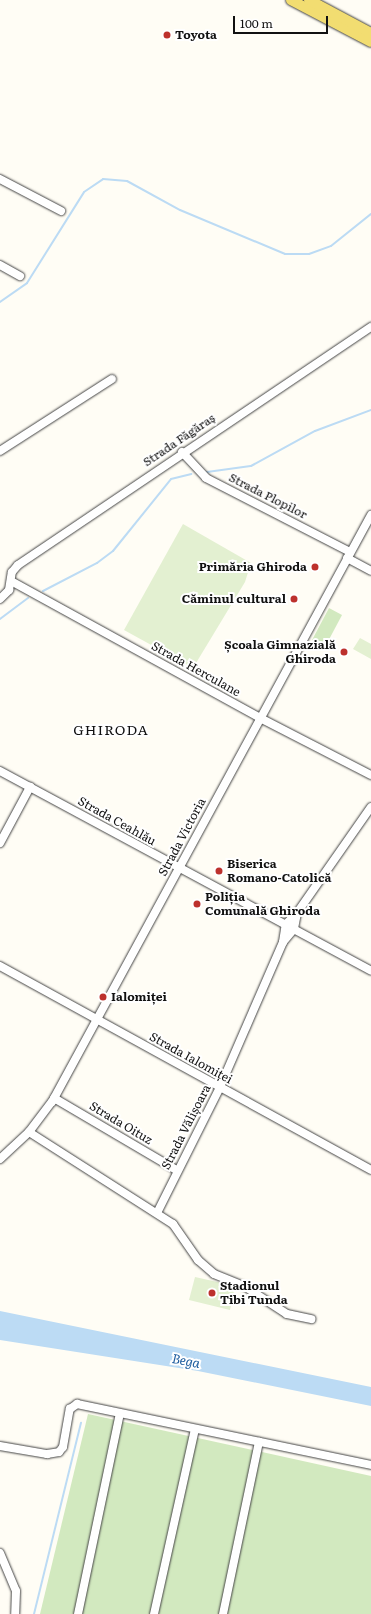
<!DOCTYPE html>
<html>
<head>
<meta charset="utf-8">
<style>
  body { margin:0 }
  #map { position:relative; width:371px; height:1614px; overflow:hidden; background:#fffdf5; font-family:Literata,serif }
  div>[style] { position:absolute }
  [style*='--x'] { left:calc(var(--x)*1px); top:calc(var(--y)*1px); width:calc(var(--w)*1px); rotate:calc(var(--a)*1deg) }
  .green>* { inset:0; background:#d2e9bf }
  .pitch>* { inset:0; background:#e3f0d1 }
  .water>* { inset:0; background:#bcdbf4 }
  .stream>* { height:2px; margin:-1px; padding:0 1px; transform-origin:1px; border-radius:1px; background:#bcdbf4 }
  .roads { filter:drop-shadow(0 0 1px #444) drop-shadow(0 0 1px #444) }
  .minor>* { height:8px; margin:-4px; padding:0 4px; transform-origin:4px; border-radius:4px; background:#fff }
  .major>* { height:10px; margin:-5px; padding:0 5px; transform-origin:5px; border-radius:5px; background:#f2dd71 }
  .dots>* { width:11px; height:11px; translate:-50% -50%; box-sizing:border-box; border:2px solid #fff; border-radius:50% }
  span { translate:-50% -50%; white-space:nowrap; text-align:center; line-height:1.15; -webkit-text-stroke:4px #fff; paint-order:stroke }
  .poi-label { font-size:12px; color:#111; font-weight:700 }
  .left { translate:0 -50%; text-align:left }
  .right { translate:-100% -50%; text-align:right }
  .street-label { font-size:12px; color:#111 }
  .water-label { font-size:13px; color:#1e5d9f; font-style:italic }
  .quarter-label { font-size:14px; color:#111; letter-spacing:1px }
  .scale { position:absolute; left:233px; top:16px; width:95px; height:18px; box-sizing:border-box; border:2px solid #111; border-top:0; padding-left:5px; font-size:12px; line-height:14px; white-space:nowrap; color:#111; -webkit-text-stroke:3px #fff; paint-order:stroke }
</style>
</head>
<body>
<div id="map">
  <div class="green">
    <i style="clip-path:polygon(329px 608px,342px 615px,325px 647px,312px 640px)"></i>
    <i style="clip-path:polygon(88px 1414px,371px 1476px,371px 1614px,40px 1614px)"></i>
  </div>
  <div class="pitch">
    <i style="clip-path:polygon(183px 524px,251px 563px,245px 582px,193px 668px,124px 630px)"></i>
    <i style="clip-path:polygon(360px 638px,371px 644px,371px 659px,353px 649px)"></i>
    <i style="clip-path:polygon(195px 1277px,235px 1286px,230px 1310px,189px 1300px)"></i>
  </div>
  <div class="water">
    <i style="clip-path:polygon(0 1311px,371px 1387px,371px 1406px,198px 1371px,0 1340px)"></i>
  </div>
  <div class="stream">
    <i style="--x:0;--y:302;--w:33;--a:-35"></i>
    <i style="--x:27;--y:283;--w:107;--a:-57.9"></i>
    <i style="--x:84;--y:192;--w:23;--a:-34"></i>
    <i style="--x:103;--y:179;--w:24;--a:5"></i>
    <i style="--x:127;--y:181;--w:60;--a:28.7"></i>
    <i style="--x:180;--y:210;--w:114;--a:22.7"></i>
    <i style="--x:285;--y:254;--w:24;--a:0"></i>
    <i style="--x:309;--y:254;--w:23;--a:-20"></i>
    <i style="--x:331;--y:246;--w:51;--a:-38.7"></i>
    <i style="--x:207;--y:472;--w:44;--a:-7.8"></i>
    <i style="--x:251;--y:466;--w:73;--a:-28.7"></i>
    <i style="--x:315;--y:431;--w:60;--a:-20.6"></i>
    <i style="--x:43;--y:591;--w:61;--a:-27.4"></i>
    <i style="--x:97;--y:563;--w:20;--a:-37"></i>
    <i style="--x:113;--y:551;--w:92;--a:-51.1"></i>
    <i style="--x:171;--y:479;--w:21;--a:-14"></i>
    <i style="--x:0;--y:619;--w:35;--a:-37"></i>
    <i style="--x:34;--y:1614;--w:197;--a:-76.2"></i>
  </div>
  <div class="roads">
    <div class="minor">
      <i style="--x:0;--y:179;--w:69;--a:27.7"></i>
      <i style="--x:0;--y:265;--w:23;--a:29"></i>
      <i style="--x:0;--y:451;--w:133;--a:-32.7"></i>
      <i style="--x:182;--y:452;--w:35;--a:47"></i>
      <i style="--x:206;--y:478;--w:162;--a:27.2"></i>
      <i style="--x:347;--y:558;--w:27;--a:28"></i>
      <i style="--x:11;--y:581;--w:284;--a:28.8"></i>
      <i style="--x:260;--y:718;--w:125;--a:27.2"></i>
      <i style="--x:0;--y:599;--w:13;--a:-45"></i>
      <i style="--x:9;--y:590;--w:18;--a:-81"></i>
      <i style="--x:12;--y:572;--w:9;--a:-49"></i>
      <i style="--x:18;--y:565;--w:426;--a:-34"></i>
      <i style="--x:0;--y:771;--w:421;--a:28.3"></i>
      <i style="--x:0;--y:843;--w:64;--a:-61.8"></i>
      <i style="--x:297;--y:913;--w:16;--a:101"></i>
      <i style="--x:294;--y:929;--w:17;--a:130"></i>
      <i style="--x:283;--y:942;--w:18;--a:-81"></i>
      <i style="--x:286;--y:924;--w:16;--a:-45"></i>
      <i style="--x:297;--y:913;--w:129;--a:-55.1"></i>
      <i style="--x:0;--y:966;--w:423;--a:28.8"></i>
      <i style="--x:54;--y:1098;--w:142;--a:30.5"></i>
      <i style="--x:29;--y:1132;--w:171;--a:32.6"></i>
      <i style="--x:173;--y:1224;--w:44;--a:55.2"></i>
      <i style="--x:198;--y:1260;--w:21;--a:41"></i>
      <i style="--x:214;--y:1274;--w:32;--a:22"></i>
      <i style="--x:244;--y:1286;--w:51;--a:33.1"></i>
      <i style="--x:287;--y:1314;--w:25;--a:12"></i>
      <i style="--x:0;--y:1159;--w:40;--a:-43"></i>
      <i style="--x:29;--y:1132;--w:38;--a:-53"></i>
      <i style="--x:52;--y:1102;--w:668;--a:-61.48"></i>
      <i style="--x:157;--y:1213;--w:141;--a:-63.4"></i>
      <i style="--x:220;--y:1087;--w:158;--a:-66.5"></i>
      <i style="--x:0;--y:1446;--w:48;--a:9.7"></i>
      <i style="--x:47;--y:1454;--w:12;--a:-9"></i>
      <i style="--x:59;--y:1452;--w:6;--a:-51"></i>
      <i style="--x:63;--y:1447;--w:39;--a:-80"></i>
      <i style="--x:70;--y:1409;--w:9;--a:-36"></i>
      <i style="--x:77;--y:1404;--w:300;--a:11.7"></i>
      <i style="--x:0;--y:1553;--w:41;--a:67.2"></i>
      <i style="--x:16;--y:1591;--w:23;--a:92"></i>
      <i style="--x:78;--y:1614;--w:205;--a:-78.2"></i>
      <i style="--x:154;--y:1614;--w:189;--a:-77.5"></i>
      <i style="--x:223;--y:1614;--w:176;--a:-78.2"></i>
    </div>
    <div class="major">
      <i style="--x:291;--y:0;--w:90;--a:27.7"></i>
      <i style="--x:309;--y:0;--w:70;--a:28"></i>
    </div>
  </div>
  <div class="dots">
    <i style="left:167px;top:35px;background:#bd312d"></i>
    <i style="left:315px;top:567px;background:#bd312d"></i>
    <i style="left:294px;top:599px;background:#bd312d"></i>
    <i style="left:344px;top:652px;background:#bd312d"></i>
    <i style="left:219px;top:871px;background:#bd312d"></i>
    <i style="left:197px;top:904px;background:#bd312d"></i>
    <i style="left:103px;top:997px;background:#bd312d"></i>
    <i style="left:212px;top:1293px;background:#bd312d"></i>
  </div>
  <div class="poi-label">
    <span class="left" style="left:175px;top:35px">Toyota</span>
    <span class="right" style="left:307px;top:567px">Primăria Ghiroda</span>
    <span class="right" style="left:286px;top:599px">Căminul cultural</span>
    <span class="right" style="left:336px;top:652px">Școala Gimnazială<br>Ghiroda</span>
    <span class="left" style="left:227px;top:871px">Biserica<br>Romano-Catolică</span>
    <span class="left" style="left:205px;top:904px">Poliția<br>Comunală Ghiroda</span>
    <span class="left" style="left:111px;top:997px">Ialomiței</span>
    <span class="left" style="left:220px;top:1293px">Stadionul<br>Tibi Tunda</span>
  </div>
  <div class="street-label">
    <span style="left:179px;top:440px;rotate:-34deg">Strada Făgăraș</span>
    <span style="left:268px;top:496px;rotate:27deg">Strada Plopilor</span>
    <span style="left:196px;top:669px;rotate:29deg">Strada Herculane</span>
    <span style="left:117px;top:821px;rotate:29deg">Strada Ceahlău</span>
    <span style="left:182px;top:837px;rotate:-62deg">Strada Victoria</span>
    <span style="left:191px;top:1058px;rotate:29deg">Strada Ialomiței</span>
    <span style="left:121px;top:1123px;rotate:31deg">Strada Oituz</span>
    <span style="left:186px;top:1127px;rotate:-63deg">Strada Vălișoara</span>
  </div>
  <div class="water-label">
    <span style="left:186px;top:1361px;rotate:11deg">Bega</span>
  </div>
  <div class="quarter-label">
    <span style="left:111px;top:729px">GHIRODA</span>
  </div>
  <div class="scale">100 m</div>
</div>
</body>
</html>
